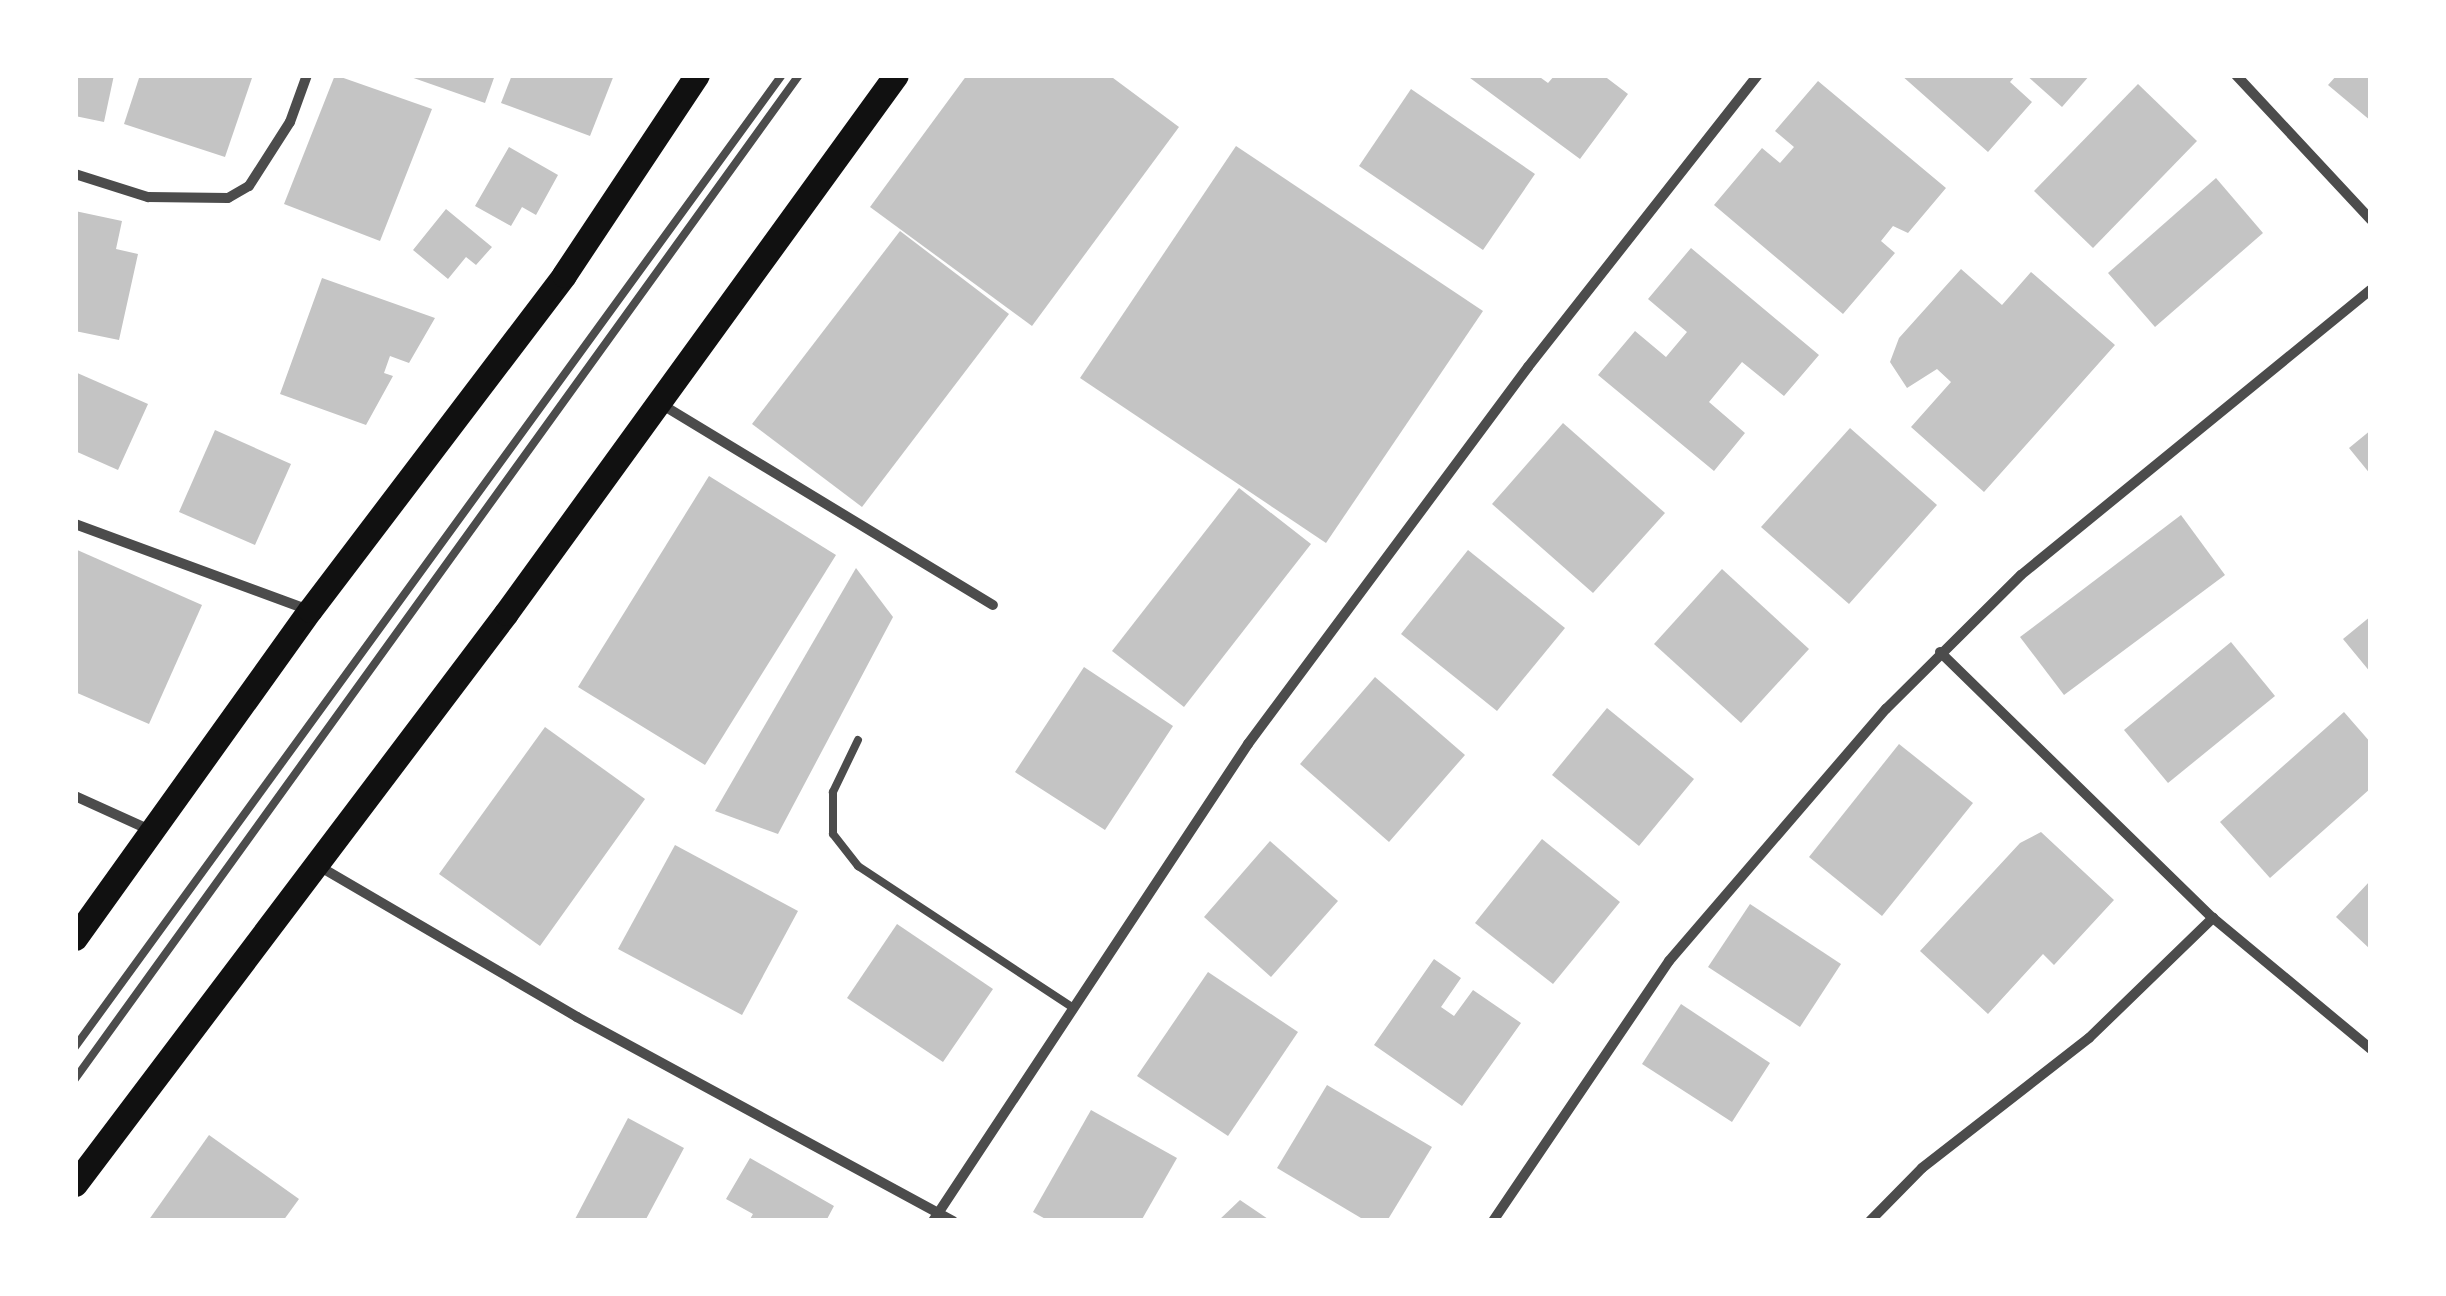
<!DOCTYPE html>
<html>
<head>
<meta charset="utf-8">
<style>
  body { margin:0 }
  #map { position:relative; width:2446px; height:1296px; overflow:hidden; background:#fff; font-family:"DejaVu Sans",sans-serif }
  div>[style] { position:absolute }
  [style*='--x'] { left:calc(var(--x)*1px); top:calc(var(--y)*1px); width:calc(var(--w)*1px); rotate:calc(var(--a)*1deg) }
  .building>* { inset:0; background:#c4c4c4 }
  .service>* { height:8px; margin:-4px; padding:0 4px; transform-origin:4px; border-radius:4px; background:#4c4c4c }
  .minor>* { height:10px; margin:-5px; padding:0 5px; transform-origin:5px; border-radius:5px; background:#4c4c4c }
  .primary>* { height:25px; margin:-12.5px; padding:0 12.5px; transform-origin:12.5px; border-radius:12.5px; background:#111 }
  span { translate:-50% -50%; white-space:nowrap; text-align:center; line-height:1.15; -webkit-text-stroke:10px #fff; paint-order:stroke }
  .frame { position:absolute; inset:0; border:78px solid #fff; pointer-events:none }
</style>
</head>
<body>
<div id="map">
  <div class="building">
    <i style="clip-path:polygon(75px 75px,114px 75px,104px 122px,75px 116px)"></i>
    <i style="clip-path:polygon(140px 75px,253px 75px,225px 157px,124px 124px)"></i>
    <i style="clip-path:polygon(335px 75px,432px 109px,380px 241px,284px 204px)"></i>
    <i style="clip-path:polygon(405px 75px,495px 75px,485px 103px)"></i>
    <i style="clip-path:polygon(512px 75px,614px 75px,590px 136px,501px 103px)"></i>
    <i style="clip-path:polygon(967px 75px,1109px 75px,1179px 127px,1032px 326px,870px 207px)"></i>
    <i style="clip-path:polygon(1466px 75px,1537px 75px,1548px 83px,1555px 75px,1603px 75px,1628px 94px,1580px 159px)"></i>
    <i style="clip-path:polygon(1901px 75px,2016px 75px,2010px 82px,2032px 102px,1988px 152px)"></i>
    <i style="clip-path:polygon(2026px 75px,2090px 75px,2062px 107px)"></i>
    <i style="clip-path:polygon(2337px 75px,2371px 75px,2371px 121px,2328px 85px)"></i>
    <i style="clip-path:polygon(1818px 81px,1946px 188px,1908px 233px,1893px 226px,1881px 241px,1895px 253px,1843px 314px,1714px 205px,1762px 148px,1780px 163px,1794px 147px,1775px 131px)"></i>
    <i style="clip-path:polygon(2138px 84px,2197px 141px,2093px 248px,2034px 191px)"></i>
    <i style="clip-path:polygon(1411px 89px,1535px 174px,1483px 250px,1359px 166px)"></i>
    <i style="clip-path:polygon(1236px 146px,1483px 311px,1326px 543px,1080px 378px)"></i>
    <i style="clip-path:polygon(509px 147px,558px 175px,536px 215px,522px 207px,511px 226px,475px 206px)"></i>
    <i style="clip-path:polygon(2216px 178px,2263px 233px,2155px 327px,2108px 273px)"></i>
    <i style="clip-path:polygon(446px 209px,492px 247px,476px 265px,466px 257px,448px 279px,413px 250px)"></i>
    <i style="clip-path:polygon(75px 211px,122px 221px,116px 249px,138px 254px,119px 340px,75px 331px)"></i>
    <i style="clip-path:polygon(900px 231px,1009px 314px,862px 507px,752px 424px)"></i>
    <i style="clip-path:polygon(1691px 248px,1819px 355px,1784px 396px,1742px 362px,1709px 402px,1745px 433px,1714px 471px,1598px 375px,1635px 331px,1666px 357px,1687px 332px,1648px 299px)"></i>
    <i style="clip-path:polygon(1961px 269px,2002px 305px,2031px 272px,2115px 345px,1984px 492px,1911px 427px,1951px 382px,1937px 369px,1907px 388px,1890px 362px,1899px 338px)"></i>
    <i style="clip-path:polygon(322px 278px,435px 318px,409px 363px,390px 356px,384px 373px,393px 376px,366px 425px,280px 394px)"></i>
    <i style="clip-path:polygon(75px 372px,148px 404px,118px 470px,75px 451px)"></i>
    <i style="clip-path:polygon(1563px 423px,1665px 513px,1593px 593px,1492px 504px)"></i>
    <i style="clip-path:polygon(1850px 428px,1937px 505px,1849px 604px,1761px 527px)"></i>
    <i style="clip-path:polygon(215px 430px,291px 464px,255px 545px,179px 512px)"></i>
    <i style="clip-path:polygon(2371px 430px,2371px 475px,2349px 448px)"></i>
    <i style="clip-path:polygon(709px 476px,836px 555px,705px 765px,578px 687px)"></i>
    <i style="clip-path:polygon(1239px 488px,1311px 544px,1184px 707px,1112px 651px)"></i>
    <i style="clip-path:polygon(2181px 515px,2225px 575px,2064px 695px,2020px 637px)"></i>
    <i style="clip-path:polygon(75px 549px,202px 605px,149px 724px,75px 692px)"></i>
    <i style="clip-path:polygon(1468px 550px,1565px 628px,1497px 711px,1401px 634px)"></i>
    <i style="clip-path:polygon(856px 568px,893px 617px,778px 834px,715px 811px)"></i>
    <i style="clip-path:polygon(1722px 569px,1809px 649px,1741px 723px,1654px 644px)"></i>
    <i style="clip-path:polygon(2371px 616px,2371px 673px,2343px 639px)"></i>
    <i style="clip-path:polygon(2231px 642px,2275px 696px,2168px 783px,2124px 730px)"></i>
    <i style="clip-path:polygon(1084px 667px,1173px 726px,1105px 830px,1015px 772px)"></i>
    <i style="clip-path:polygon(1375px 677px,1465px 755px,1389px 842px,1300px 764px)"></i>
    <i style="clip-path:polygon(1607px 708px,1694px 779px,1639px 846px,1552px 775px)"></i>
    <i style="clip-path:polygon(2344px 712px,2371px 743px,2371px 788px,2270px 878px,2220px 822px)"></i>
    <i style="clip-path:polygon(545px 727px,645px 799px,540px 946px,439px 874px)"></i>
    <i style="clip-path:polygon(1899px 744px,1973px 803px,1882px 916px,1809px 857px)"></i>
    <i style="clip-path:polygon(2041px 832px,2114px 900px,2054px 965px,2043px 954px,1988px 1014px,1920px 951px,2020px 843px)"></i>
    <i style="clip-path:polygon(1542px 839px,1620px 902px,1553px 984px,1475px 923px)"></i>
    <i style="clip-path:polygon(1270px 841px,1338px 901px,1271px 977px,1204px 917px)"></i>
    <i style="clip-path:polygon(675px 845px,798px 911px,742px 1015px,618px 949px)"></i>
    <i style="clip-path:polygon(2371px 880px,2371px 950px,2336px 917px)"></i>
    <i style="clip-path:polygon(1750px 904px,1841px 964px,1800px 1027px,1708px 967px)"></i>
    <i style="clip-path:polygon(897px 924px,993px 989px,943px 1062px,847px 998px)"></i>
    <i style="clip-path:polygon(1434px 959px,1461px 978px,1441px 1007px,1454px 1016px,1473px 990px,1521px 1023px,1462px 1106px,1374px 1045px)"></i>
    <i style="clip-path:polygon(1208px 972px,1298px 1032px,1228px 1136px,1137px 1076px)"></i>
    <i style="clip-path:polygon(1681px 1004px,1770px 1063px,1732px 1122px,1642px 1064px)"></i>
    <i style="clip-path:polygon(1327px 1085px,1432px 1147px,1387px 1221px,1366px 1221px,1277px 1168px)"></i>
    <i style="clip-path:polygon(1091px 1110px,1177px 1158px,1141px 1221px,1049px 1221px,1033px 1212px)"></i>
    <i style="clip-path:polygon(628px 1118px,684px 1148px,645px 1221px,574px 1221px)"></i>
    <i style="clip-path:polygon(209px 1135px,299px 1199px,283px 1221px,148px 1221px)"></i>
    <i style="clip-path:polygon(750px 1158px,834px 1206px,826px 1221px,749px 1221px,753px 1214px,726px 1199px)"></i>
    <i style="clip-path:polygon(1240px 1200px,1271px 1221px,1218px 1221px)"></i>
  </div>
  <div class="service">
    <i style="--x:858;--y:740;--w:58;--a:115.7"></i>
    <i style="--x:833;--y:792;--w:42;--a:90"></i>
    <i style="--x:833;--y:834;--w:41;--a:52"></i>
    <i style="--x:858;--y:866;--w:256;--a:33.4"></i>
    <i style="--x:75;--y:1047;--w:1202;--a:-53.97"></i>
    <i style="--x:75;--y:1079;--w:1238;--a:-54.2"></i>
  </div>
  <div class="minor">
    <i style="--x:2236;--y:75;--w:198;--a:47"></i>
    <i style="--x:75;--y:174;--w:77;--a:17.5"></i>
    <i style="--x:148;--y:197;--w:80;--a:0.7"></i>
    <i style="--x:228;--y:198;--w:24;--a:-30"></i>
    <i style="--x:249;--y:186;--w:76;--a:-57.4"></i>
    <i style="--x:290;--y:122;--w:50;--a:-70.1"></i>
    <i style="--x:661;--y:404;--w:388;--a:31.2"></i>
    <i style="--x:75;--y:524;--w:249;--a:20.2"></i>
    <i style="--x:1940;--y:652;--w:381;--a:44.3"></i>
    <i style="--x:2213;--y:918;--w:205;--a:39.7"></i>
    <i style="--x:75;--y:796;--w:85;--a:24.4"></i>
    <i style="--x:317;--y:865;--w:301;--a:30.3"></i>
    <i style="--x:577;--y:1017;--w:428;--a:28.5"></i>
    <i style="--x:933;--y:1221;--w:572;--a:-56.56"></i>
    <i style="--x:1248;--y:744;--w:470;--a:-53.4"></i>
    <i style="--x:1528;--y:367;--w:372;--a:-51.8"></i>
    <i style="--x:1493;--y:1221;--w:314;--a:-55.9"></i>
    <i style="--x:1669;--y:961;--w:333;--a:-49.3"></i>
    <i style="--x:1886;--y:709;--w:190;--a:-44.8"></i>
    <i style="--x:2021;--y:575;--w:451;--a:-39.2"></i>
    <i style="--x:1870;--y:1221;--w:74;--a:-45.5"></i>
    <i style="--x:1922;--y:1168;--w:212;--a:-37.9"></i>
    <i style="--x:2089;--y:1038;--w:173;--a:-44.1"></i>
  </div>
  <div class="primary">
    <i style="--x:75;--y:938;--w:403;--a:-54.4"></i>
    <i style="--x:310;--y:610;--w:420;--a:-52.8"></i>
    <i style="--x:564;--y:275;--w:240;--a:-56.4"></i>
    <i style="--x:75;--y:1184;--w:715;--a:-52.95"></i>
    <i style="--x:506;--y:613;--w:664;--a:-54.06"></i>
  </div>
  <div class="frame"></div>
</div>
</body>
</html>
